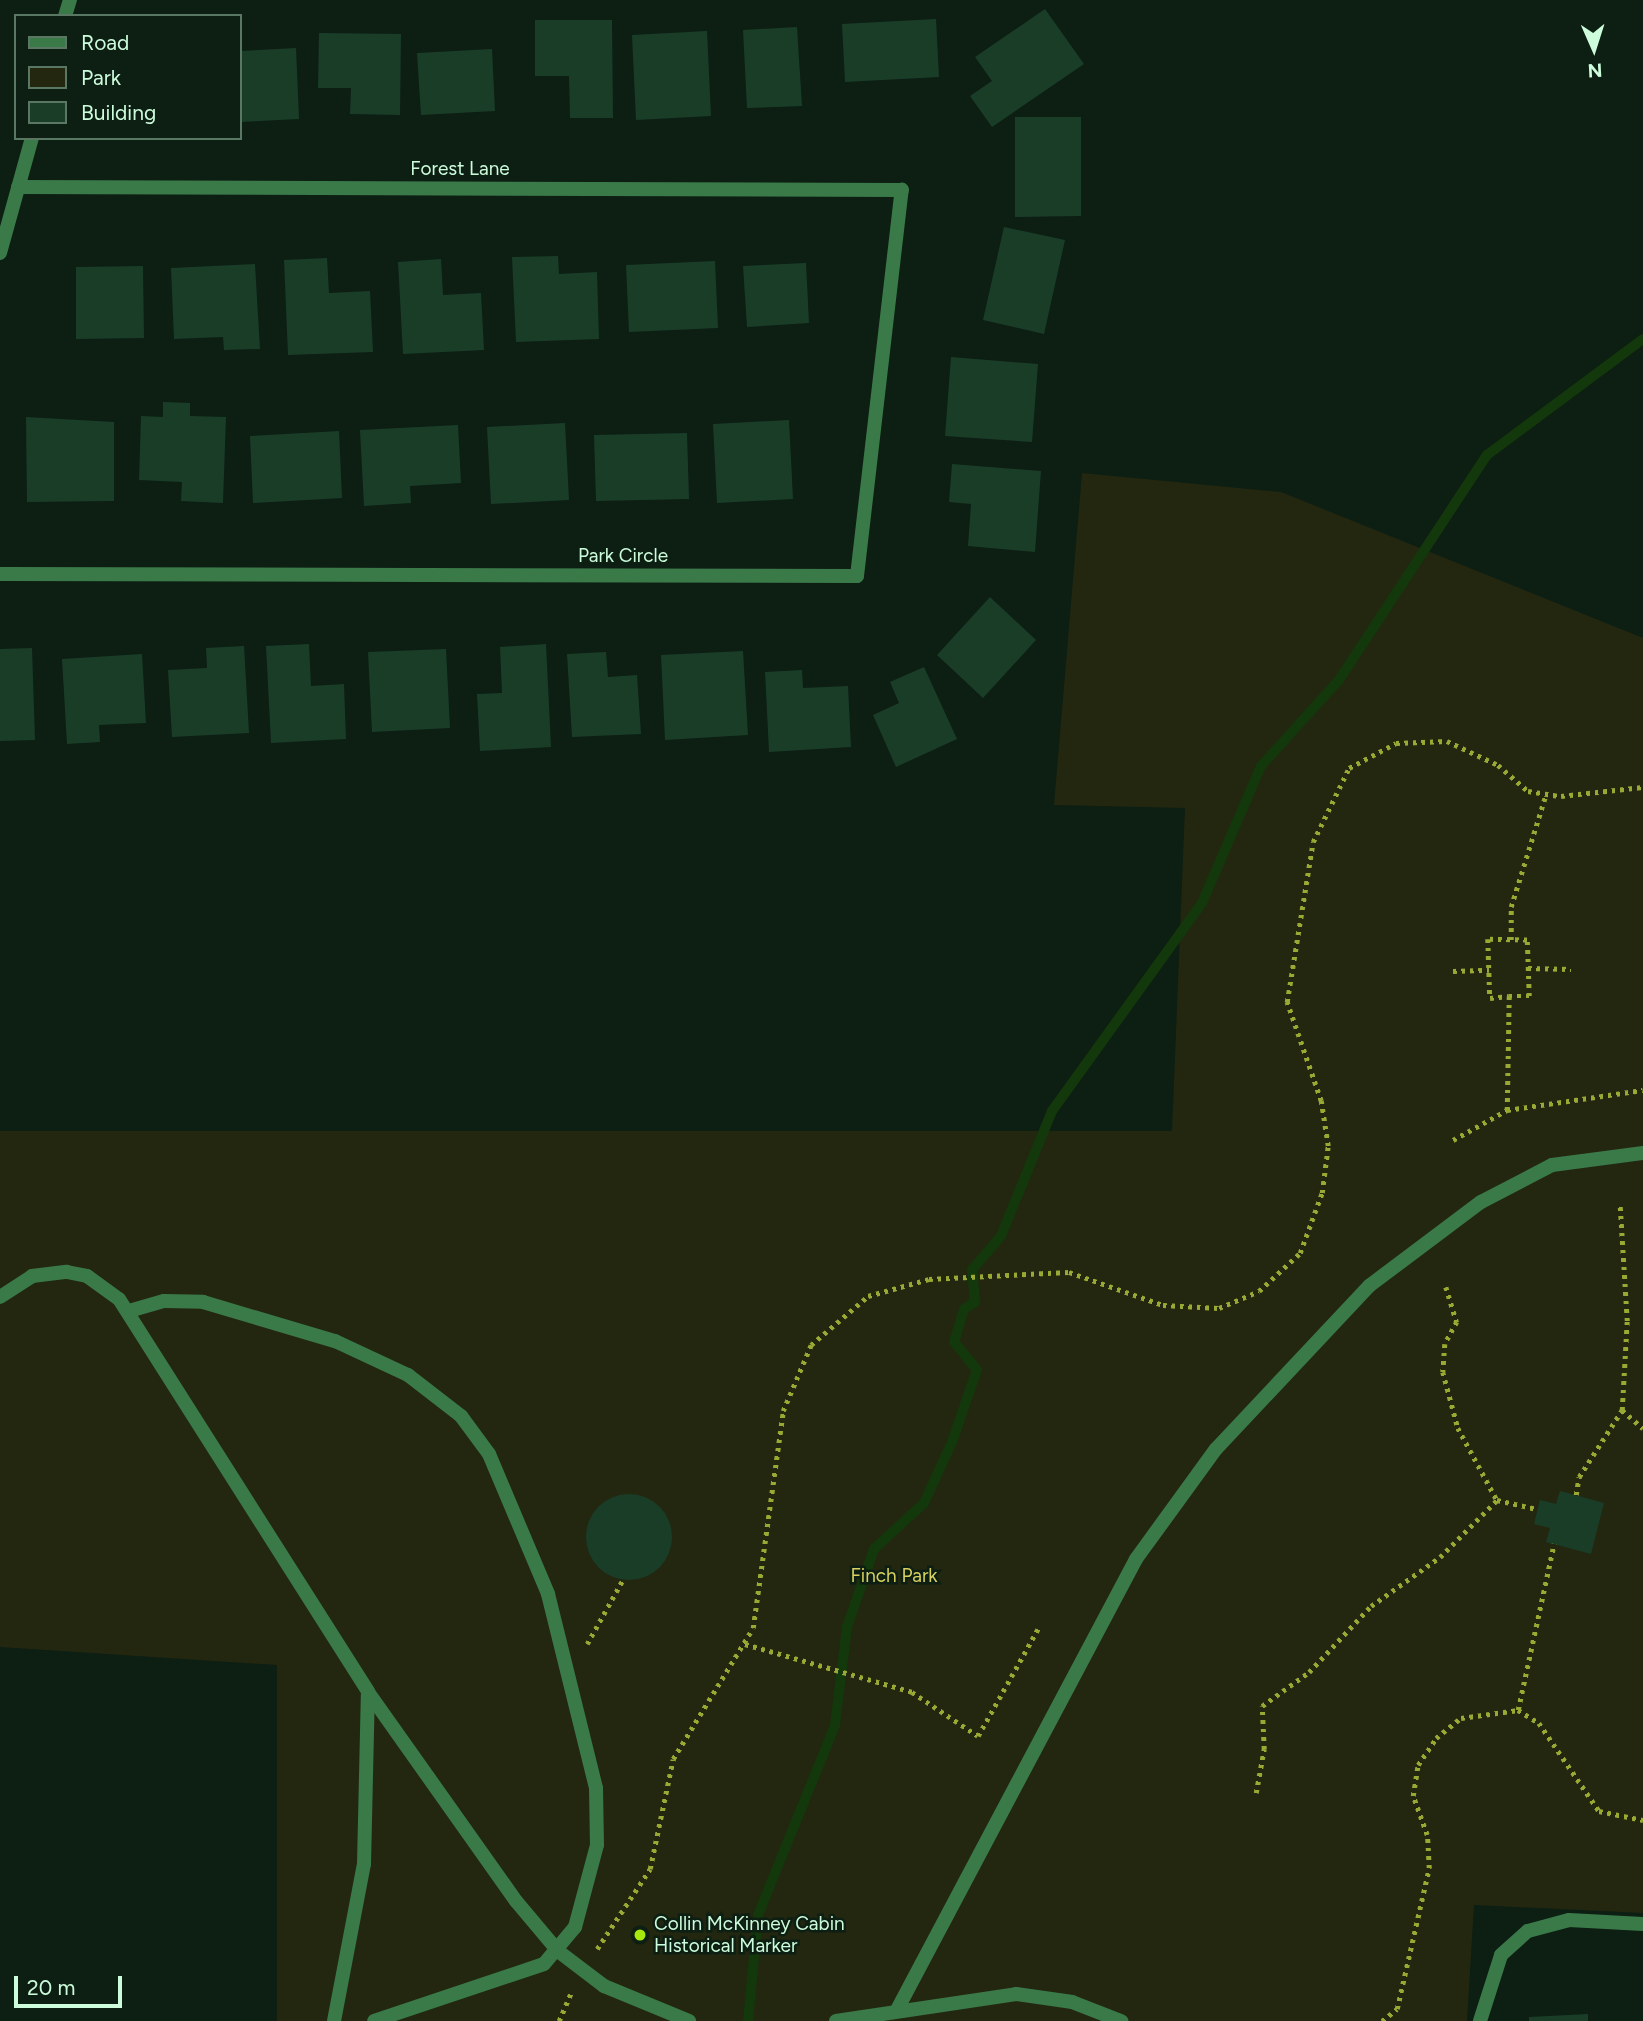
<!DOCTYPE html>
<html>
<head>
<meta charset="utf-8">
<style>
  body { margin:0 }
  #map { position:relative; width:1643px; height:2021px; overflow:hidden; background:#0d1e13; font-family:Figtree,sans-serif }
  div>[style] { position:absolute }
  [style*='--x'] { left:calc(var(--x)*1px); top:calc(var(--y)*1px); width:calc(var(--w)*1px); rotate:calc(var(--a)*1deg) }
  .green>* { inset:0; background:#232710 }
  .stream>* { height:10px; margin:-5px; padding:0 5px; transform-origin:5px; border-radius:5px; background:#13380b }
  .building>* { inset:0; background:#1a3d28 }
  .round { border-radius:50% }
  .path>* { height:4.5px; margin-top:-2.25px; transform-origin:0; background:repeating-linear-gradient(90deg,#99a933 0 3.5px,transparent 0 8.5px) }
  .lane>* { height:14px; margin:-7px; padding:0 7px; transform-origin:7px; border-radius:7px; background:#3a7a49 }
  .street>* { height:14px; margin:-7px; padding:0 7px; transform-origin:7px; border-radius:7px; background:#3a7a49 }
  .dots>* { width:19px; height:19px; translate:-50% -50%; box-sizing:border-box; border:4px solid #0d1e13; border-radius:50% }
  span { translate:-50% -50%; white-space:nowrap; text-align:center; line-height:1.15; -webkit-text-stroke:5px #0d1e13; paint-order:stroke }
  .street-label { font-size:19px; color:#ccfcdb }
  .park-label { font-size:19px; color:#d8d15d }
  .poi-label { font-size:19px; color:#ccfcdb }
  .left { translate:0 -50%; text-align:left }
  .legend { position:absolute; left:14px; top:14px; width:228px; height:126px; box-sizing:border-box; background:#0d1e13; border:2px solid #597763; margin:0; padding:9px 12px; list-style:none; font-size:21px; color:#ccfcdb }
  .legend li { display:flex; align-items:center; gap:14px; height:35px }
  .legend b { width:35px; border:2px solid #597763 }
  .north { position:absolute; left:1559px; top:14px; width:70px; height:70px; -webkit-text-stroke:5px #0d1e13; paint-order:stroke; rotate:177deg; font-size:19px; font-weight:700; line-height:28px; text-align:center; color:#ccfcdb }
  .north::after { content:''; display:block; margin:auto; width:24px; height:32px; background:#ccfcdb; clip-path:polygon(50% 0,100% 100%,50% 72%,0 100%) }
  .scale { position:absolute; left:14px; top:1976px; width:108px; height:32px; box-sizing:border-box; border:4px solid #ccfcdb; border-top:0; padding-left:9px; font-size:21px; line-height:24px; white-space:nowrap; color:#ccfcdb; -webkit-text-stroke:5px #0d1e13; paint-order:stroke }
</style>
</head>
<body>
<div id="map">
  <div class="green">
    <i style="clip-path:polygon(1082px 473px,1281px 492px,1643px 638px,1643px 1913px,1474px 1905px,1467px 2021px,277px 2021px,277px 1665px,0 1647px,0 1131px,1172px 1131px,1185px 808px,1054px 805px)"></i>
  </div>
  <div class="stream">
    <i style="--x:748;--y:2021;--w:106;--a:-84.6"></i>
    <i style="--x:758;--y:1915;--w:205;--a:-67.9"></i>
    <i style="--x:835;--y:1725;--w:99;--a:-83"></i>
    <i style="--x:847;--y:1627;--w:83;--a:-70.9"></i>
    <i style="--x:874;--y:1549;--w:68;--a:-42.6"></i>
    <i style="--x:924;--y:1503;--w:67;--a:-65.3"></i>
    <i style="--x:952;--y:1442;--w:76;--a:-70.9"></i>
    <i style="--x:977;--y:1370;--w:36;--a:-129"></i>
    <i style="--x:954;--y:1342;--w:34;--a:-73"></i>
    <i style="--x:964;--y:1309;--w:13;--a:-32"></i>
    <i style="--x:975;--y:1302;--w:32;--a:-95"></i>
    <i style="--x:972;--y:1270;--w:45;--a:-49.5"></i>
    <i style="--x:1001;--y:1236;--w:135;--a:-67.8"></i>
    <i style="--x:1052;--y:1111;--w:256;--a:-54.2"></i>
    <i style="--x:1202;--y:903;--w:149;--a:-66.7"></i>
    <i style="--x:1261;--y:766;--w:116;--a:-47.8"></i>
    <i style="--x:1339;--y:680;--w:269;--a:-56.7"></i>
    <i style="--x:1487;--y:455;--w:194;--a:-36.6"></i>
  </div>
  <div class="building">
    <i style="clip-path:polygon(1045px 9px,1084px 64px,992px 127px,970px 96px,992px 81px,975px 57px)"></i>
    <i style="clip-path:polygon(936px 19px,939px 77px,845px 82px,842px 24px)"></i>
    <i style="clip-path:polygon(535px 20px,612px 20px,613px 118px,570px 118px,569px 76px,535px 76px)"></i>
    <i style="clip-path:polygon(797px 27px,802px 106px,747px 108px,743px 30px)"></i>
    <i style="clip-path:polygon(707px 31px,711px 116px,636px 120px,632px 35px)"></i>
    <i style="clip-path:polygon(319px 33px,401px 34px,400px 115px,350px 114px,351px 88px,318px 88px)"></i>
    <i style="clip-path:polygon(296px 48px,299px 119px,240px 122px,240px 51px)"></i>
    <i style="clip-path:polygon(492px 49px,495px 111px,421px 115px,417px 53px)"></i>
    <i style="clip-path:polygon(1015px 117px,1081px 117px,1081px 216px,1015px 217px)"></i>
    <i style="clip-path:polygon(1004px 227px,1065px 240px,1044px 334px,983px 320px)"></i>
    <i style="clip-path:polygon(558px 256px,559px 274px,597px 272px,599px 339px,516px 342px,512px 257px)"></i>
    <i style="clip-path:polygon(327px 258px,329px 293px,370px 291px,373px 352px,288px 355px,284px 260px)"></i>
    <i style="clip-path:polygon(441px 259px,443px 295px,481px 293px,484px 350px,403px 354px,398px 262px)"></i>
    <i style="clip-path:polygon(715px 261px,718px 328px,629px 332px,626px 265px)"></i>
    <i style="clip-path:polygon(806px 263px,809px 323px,747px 327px,743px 266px)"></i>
    <i style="clip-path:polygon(255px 264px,260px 349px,224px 350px,223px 337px,174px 339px,171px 268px)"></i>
    <i style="clip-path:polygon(143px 266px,144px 338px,76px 339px,76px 267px)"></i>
    <i style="clip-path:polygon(951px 357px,1038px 364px,1032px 442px,945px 436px)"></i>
    <i style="clip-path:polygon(163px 402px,190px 403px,190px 416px,226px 417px,223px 503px,181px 501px,182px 482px,139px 480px,141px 416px,163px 417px)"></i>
    <i style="clip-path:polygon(26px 417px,114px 422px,114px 501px,27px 502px)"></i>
    <i style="clip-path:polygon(789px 420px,793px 499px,717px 503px,713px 424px)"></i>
    <i style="clip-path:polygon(565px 423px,569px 500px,491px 504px,487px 427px)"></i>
    <i style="clip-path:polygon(458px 425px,461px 483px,410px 486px,411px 503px,364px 506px,360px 430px)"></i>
    <i style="clip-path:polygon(339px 431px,342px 498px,253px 503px,250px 436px)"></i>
    <i style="clip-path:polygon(687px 433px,689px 499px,596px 501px,594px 435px)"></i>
    <i style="clip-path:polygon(952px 464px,1041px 471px,1035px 552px,968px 546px,971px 504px,949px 502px)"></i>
    <i style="clip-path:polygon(990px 597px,1036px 640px,983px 698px,937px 655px)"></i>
    <i style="clip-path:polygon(309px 644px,311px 686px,344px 684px,346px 739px,271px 743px,266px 646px)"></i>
    <i style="clip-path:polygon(546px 644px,551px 747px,480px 751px,477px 694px,502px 693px,500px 647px)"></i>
    <i style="clip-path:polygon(244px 646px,249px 733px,172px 737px,168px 670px,207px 668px,206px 648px)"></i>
    <i style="clip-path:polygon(32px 648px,35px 740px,0 741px,0 649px)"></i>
    <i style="clip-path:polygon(446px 649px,450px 728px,372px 732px,368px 652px)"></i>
    <i style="clip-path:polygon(743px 651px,748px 735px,665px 740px,661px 655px)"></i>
    <i style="clip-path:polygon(606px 652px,608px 677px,637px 675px,641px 734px,572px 737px,567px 654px)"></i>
    <i style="clip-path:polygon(142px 654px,146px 723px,99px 725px,100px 742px,67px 744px,62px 659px)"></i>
    <i style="clip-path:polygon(924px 667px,957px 739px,896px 767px,873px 715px,899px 703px,890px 682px)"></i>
    <i style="clip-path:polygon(802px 670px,803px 688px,848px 686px,851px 747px,769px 752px,765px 672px)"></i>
    <i style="clip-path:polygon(1560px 1491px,1604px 1503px,1591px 1554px,1546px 1542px,1550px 1528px,1534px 1524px,1540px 1500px,1556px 1504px)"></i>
    <i class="round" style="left:586px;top:1494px;width:86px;height:86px"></i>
    <i style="clip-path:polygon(1588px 2014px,1588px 2021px,1529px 2021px,1529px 2017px)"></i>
  </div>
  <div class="path">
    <i style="--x:1511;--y:940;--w:33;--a:-90"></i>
    <i style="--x:1511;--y:907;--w:118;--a:-72.8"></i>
    <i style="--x:1528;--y:968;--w:43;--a:1.3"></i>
    <i style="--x:1453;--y:971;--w:36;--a:-2"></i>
    <i style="--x:1507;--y:1110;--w:114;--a:-89"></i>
    <i style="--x:1509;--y:996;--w:20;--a:0"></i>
    <i style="--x:1529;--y:996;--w:56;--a:-92"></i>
    <i style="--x:1527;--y:940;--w:39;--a:-179"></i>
    <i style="--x:1488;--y:939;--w:59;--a:88.1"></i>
    <i style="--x:1490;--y:998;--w:19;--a:-6"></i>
    <i style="--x:1453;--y:1140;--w:62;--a:-29.1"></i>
    <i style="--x:1507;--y:1110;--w:137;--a:-8.4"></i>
    <i style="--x:1446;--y:1287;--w:37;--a:73"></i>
    <i style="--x:1457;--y:1322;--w:25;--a:119"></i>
    <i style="--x:1445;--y:1344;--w:28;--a:94"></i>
    <i style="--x:1443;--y:1372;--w:58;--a:75"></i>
    <i style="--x:1458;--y:1428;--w:82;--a:61.6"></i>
    <i style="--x:1497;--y:1500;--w:41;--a:12.7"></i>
    <i style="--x:1622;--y:1410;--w:28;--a:41"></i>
    <i style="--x:1576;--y:1495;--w:18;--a:-81"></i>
    <i style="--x:1579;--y:1477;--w:80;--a:-57.3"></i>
    <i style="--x:1622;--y:1410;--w:89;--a:-86.8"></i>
    <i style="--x:1627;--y:1321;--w:116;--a:-93.5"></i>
    <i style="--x:587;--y:1644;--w:72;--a:-60.9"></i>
    <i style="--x:745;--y:1644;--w:174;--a:16"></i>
    <i style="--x:912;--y:1692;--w:79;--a:33.7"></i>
    <i style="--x:978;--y:1736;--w:127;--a:-60.8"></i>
    <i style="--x:1518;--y:1710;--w:170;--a:-77.8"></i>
    <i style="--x:1256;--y:1793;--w:45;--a:-79.7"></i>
    <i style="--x:1264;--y:1749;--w:43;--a:-92.7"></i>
    <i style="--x:1262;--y:1706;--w:58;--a:-35.9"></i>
    <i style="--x:1309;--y:1672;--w:91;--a:-46.8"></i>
    <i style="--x:1371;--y:1606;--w:85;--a:-35.4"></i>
    <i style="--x:1440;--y:1557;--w:81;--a:-45"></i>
    <i style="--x:597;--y:1949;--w:96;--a:-56.5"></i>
    <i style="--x:650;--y:1869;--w:112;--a:-78.2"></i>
    <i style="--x:673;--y:1759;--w:153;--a:-58.6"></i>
    <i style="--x:753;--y:1628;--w:219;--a:-82.1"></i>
    <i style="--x:783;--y:1411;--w:72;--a:-67"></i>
    <i style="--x:811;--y:1345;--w:75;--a:-40.7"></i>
    <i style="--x:868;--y:1296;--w:63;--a:-15.6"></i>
    <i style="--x:929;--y:1279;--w:140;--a:-2.9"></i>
    <i style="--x:1069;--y:1272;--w:100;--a:19.3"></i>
    <i style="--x:1163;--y:1305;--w:56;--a:3.1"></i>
    <i style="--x:1219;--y:1308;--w:43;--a:-23"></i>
    <i style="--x:1259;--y:1291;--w:56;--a:-42.8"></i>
    <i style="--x:1300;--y:1253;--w:64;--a:-69.9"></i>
    <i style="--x:1322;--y:1193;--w:47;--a:-82.7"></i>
    <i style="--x:1328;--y:1146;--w:46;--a:-98.8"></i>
    <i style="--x:1321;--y:1101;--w:105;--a:-109"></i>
    <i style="--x:1287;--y:1002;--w:162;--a:-80.8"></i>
    <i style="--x:1313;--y:842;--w:82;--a:-64.1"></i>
    <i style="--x:1349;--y:768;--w:53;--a:-28"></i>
    <i style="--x:1396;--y:743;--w:51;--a:-2.2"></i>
    <i style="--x:1447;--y:741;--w:56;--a:25.2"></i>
    <i style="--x:1498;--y:765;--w:40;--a:41"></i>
    <i style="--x:1528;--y:791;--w:33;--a:9"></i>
    <i style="--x:1561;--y:796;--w:82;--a:-6.3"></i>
    <i style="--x:559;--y:2021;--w:30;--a:-67"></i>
    <i style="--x:1382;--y:2021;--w:19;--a:-39"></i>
    <i style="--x:1397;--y:2009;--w:145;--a:-77.2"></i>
    <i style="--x:1429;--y:1868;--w:33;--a:-93"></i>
    <i style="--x:1427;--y:1835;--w:41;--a:-109.7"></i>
    <i style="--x:1413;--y:1796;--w:31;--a:-81"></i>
    <i style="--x:1418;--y:1765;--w:32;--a:-56"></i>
    <i style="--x:1436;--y:1738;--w:32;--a:-39"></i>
    <i style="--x:1461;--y:1718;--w:58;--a:-8"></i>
    <i style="--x:1518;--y:1710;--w:25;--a:32"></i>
    <i style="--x:1539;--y:1723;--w:107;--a:55.7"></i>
    <i style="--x:1599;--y:1811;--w:45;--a:11.6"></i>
  </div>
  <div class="lane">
    <i style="--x:0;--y:1297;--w:38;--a:-33"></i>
    <i style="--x:32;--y:1276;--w:35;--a:-7"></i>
    <i style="--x:67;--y:1272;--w:20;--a:11"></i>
    <i style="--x:87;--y:1276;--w:39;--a:36"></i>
    <i style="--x:119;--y:1299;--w:465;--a:57.6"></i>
    <i style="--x:368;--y:1692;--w:256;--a:54.7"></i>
    <i style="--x:516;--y:1901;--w:65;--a:50"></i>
    <i style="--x:558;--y:1951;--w:58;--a:37.3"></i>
    <i style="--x:604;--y:1986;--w:92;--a:22.4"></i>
    <i style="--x:129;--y:1311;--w:36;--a:-16"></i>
    <i style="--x:164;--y:1301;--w:39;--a:1"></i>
    <i style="--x:203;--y:1302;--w:138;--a:16.5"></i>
    <i style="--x:335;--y:1341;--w:81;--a:25"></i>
    <i style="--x:408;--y:1375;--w:67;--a:37.7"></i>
    <i style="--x:461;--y:1416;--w:47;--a:53.6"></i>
    <i style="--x:489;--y:1454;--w:152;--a:67.1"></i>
    <i style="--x:548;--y:1594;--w:200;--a:76.1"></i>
    <i style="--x:596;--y:1788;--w:57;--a:89"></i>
    <i style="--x:597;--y:1845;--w:85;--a:105"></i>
    <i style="--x:575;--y:1927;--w:48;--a:130"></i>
    <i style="--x:544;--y:1964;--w:179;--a:161.5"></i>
    <i style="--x:898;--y:2008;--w:508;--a:-62.07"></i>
    <i style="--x:1136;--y:1559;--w:136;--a:-54"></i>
    <i style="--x:1216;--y:1449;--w:224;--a:-46.8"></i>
    <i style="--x:1369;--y:1286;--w:140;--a:-36.9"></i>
    <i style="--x:1481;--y:1202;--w:80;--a:-27.5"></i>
    <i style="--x:1552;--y:1165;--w:92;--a:-7.5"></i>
    <i style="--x:334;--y:2021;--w:160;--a:-79.2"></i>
    <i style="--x:364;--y:1864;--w:170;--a:-88.7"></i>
    <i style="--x:836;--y:2021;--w:182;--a:-8.5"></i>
    <i style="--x:1016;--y:1994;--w:57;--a:8.1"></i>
    <i style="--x:1072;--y:2002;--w:53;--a:21.2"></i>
  </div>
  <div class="street">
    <i style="--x:65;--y:16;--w:17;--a:-73"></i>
    <i style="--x:0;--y:253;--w:119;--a:-74.5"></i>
    <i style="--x:0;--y:574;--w:857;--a:0.13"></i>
    <i style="--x:857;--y:576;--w:389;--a:-83.4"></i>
    <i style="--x:902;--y:190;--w:884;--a:-179.81"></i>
    <i style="--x:1480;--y:2021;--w:69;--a:-72.3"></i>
    <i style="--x:1501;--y:1955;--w:36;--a:-42"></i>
    <i style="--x:1528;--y:1931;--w:42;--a:-15"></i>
    <i style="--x:1569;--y:1920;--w:74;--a:3.1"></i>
  </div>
  <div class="dots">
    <i style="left:640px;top:1935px;background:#a7e80c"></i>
  </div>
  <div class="street-label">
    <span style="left:460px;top:169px">Forest Lane</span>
    <span style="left:623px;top:556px">Park Circle</span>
  </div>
  <div class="park-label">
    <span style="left:894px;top:1576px">Finch Park</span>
  </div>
  <div class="poi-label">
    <span class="left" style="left:654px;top:1935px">Collin McKinney Cabin<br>Historical Marker</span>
  </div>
  <ul class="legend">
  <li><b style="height:9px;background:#3a7a49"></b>Road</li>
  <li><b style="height:19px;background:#232710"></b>Park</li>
  <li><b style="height:19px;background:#1a3d28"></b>Building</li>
  </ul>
  <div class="north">N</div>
  <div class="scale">20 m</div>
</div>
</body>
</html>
